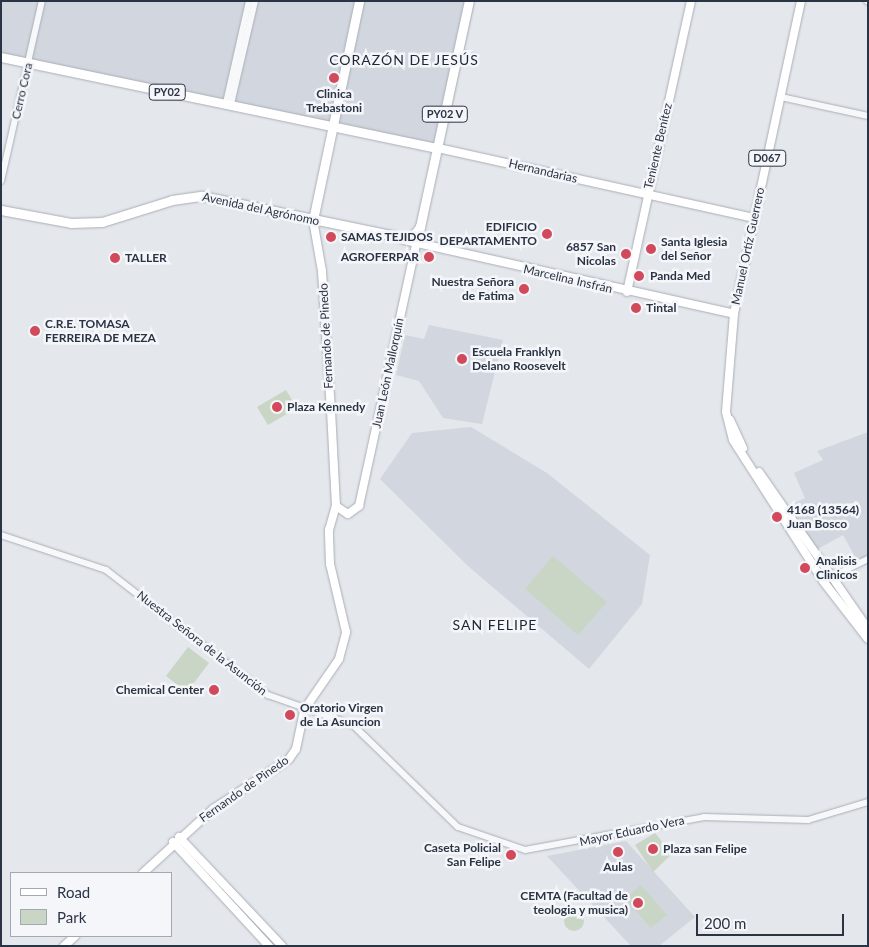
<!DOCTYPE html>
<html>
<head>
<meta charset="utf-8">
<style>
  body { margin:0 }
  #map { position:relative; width:869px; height:947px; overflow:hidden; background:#e4e7ec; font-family:Lato,sans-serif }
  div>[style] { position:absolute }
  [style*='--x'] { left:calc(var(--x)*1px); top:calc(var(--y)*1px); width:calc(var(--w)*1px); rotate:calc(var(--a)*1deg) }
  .built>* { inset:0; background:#d2d6de }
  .green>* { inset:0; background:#c9d6c5 }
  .round { border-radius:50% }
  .roads { filter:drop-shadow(0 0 1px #a9aeb7) drop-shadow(0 0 1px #a9aeb7) }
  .minor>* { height:6px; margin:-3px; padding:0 3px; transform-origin:3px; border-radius:3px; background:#f7f8fa }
  .major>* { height:8px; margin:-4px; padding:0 4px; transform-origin:4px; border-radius:4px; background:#fff }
  .highway>* { height:9px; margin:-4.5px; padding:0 4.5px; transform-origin:4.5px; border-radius:4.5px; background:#fff }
  .dots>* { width:14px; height:14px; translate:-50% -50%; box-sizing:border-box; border:2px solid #f4f6f9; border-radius:50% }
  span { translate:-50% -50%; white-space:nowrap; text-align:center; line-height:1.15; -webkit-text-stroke:5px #f4f6f9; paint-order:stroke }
  .shield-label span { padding:1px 4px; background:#f4f6f9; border:1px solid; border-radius:4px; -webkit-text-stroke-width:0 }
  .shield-label { font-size:11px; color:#2b3445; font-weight:700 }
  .street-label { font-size:12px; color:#2b3445 }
  .poi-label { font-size:12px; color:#2b3445; font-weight:700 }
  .right { translate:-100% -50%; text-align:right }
  .left { translate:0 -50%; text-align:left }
  .neighbourhood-label { font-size:14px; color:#1d2536; letter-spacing:1px }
  .frame { position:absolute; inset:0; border:2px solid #2b3445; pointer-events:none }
  .legend { position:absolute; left:10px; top:872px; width:162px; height:65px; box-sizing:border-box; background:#f4f6f9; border:1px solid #a4a8b1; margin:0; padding:6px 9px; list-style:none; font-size:15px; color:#2b3445 }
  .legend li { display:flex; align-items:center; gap:10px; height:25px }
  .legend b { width:25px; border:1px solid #a4a8b1 }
  .scale { position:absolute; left:696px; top:914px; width:148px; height:22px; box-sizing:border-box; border:2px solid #2b3445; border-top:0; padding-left:6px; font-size:15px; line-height:18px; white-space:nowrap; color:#2b3445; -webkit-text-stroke:4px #f4f6f9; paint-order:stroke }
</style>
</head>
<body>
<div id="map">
  <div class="built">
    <i style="clip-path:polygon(1px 1px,475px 1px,464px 49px,478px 53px,463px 53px,442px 151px,1px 61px)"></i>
    <i style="clip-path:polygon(429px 325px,503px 340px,482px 424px,443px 418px,419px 381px,396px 375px,405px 335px,424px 339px)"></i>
    <i style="clip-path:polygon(471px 427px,547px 473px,650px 555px,642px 604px,589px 669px,468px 566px,380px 479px,412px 433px)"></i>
    <i style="clip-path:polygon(868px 432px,868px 555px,857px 560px,843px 535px,816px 550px,788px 506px,805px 498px,794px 473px,823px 460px,817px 451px)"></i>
    <i style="clip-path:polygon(626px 841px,695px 917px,659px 946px,631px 946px,547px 856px)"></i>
  </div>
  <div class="green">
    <i style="clip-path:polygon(286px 390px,297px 408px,268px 425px,257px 407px)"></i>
    <i style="clip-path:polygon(553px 556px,607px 602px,578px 635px,525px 589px)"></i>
    <i style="clip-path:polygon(188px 647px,209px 663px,187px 692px,166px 676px)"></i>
    <i style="clip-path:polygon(655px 833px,672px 854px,653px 872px,635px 845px)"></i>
    <i style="clip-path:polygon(641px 885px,667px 915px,651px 928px,625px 899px)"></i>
    <i class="round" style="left:564px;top:911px;width:20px;height:20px"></i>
  </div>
  <div class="roads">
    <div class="minor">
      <i style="--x:867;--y:1;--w:1;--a:45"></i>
      <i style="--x:781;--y:97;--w:89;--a:12.3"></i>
      <i style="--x:226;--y:103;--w:105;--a:-77.3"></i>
      <i style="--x:231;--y:104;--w:106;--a:-76.9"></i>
      <i style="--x:1;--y:181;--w:185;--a:-77.2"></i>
      <i style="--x:1;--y:535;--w:111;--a:18.4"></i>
      <i style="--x:106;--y:570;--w:205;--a:37.7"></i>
      <i style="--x:268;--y:695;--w:90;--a:19.4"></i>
      <i style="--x:353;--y:725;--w:146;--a:44.2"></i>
      <i style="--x:458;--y:827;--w:71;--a:18.9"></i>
      <i style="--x:525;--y:850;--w:182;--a:-10.4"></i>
      <i style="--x:704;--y:817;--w:104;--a:1.7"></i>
      <i style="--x:808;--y:820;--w:63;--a:-16.7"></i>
      <i style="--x:823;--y:581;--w:50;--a:-26.1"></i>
    </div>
    <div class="major">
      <i style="--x:801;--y:1;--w:320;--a:102.1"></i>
      <i style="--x:734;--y:314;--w:98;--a:94.7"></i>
      <i style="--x:726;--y:412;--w:29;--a:76"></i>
      <i style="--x:733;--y:440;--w:167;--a:57.4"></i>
      <i style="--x:823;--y:581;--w:73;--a:52.2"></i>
      <i style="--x:438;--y:148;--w:323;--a:12.5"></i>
      <i style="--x:404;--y:240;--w:338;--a:12.6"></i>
      <i style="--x:627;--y:292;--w:298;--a:-77.6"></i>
      <i style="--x:730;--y:420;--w:31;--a:65"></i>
      <i style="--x:759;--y:472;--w:191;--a:55.2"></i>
      <i style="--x:336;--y:506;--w:14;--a:34"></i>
      <i style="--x:348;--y:514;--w:14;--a:-36"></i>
      <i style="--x:359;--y:506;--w:286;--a:-77.7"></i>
      <i style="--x:179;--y:837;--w:150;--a:46.6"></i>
      <i style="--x:173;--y:842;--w:142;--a:47.3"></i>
      <i style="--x:143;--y:873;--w:95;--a:-42.4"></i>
      <i style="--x:213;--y:809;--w:91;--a:-33.3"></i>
      <i style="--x:289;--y:759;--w:12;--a:-55"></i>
      <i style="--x:296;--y:749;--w:40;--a:-78"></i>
      <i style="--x:304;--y:710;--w:62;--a:-55.5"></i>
      <i style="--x:339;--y:659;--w:28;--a:-75"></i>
      <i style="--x:346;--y:632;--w:70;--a:-103.2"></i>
      <i style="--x:330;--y:564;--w:34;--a:-92"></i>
      <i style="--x:329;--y:530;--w:25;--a:-74"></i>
      <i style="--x:336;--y:506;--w:95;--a:-93"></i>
      <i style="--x:331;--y:411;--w:140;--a:-93.7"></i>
      <i style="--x:322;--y:271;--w:52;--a:-100"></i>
      <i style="--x:64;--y:946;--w:15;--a:-42"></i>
    </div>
    <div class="highway">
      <i style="--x:1;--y:57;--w:446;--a:11.8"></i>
      <i style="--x:1;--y:210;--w:71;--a:10.5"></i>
      <i style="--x:71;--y:223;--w:31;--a:-2"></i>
      <i style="--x:102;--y:222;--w:73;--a:-17.4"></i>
      <i style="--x:172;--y:200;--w:30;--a:-8"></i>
      <i style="--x:202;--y:196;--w:212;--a:11.7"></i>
      <i style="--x:410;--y:239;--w:16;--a:-50"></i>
      <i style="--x:420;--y:227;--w:231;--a:-77.8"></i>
      <i style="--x:313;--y:220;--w:224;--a:-78.1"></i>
    </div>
  </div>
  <div class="dots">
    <i style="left:334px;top:78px;background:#d1495b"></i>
    <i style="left:547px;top:234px;background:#d1495b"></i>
    <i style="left:331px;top:237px;background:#d1495b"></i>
    <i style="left:651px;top:249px;background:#d1495b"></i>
    <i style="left:626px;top:254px;background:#d1495b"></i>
    <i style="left:429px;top:257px;background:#d1495b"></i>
    <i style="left:115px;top:258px;background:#d1495b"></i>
    <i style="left:639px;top:276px;background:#d1495b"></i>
    <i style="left:524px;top:289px;background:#d1495b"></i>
    <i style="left:636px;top:308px;background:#d1495b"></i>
    <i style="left:35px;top:331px;background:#d1495b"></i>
    <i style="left:462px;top:359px;background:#d1495b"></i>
    <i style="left:277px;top:407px;background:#d1495b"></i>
    <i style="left:777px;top:517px;background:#d1495b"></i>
    <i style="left:805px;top:568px;background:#d1495b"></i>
    <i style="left:214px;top:690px;background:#d1495b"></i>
    <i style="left:290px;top:715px;background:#d1495b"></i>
    <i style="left:653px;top:849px;background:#d1495b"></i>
    <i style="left:618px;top:852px;background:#d1495b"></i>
    <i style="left:511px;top:855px;background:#d1495b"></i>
    <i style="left:638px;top:903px;background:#d1495b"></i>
  </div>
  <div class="shield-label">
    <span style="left:167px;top:92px">PY02</span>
    <span style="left:445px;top:114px">PY02 V</span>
    <span style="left:767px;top:158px">D067</span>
  </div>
  <div class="street-label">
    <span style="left:22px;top:91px;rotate:-77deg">Cerro Cora</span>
    <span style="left:658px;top:146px;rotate:-77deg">Teniente Benítez</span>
    <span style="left:543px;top:171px;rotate:13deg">Hernandarias</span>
    <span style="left:261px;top:209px;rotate:12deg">Avenida del Agrónomo</span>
    <span style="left:748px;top:246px;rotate:-78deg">Manuel Ortíz Guerrero</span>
    <span style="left:568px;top:279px;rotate:13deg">Marcelina Insfrán</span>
    <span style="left:326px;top:336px;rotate:-93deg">Fernando de Pinedo</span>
    <span style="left:388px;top:373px;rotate:-78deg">Juan León Mallorquín</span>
    <span style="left:202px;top:643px;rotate:38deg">Nuestra Señora de la Asunción</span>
    <span style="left:244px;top:789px;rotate:-35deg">Fernando de Pinedo</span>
    <span style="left:632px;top:831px;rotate:-12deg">Mayor Eduardo Vera</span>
  </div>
  <div class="poi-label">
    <span style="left:334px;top:101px">Clinica<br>Trebastoni</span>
    <span class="right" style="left:537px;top:234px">EDIFICIO<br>DEPARTAMENTO</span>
    <span class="left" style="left:341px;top:237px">SAMAS TEJIDOS</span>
    <span class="left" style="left:661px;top:249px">Santa Iglesia<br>del Señor</span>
    <span class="right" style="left:616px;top:254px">6857 San<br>Nicolas</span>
    <span class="right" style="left:419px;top:257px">AGROFERPAR</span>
    <span class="left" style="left:125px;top:258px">TALLER</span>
    <span class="left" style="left:650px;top:276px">Panda Med</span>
    <span class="right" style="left:514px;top:289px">Nuestra Señora<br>de Fatima</span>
    <span class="left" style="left:646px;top:308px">Tintal</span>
    <span class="left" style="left:45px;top:331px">C.R.E. TOMASA<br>FERREIRA DE MEZA</span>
    <span class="left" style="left:472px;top:359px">Escuela Franklyn<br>Delano Roosevelt</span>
    <span class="left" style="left:287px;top:407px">Plaza Kennedy</span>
    <span class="left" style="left:787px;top:517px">4168 (13564)<br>Juan Bosco</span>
    <span class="left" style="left:816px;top:568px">Analisis<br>Clinicos</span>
    <span class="right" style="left:204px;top:690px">Chemical Center</span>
    <span class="left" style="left:300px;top:715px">Oratorio Virgen<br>de La Asuncion</span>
    <span class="right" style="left:501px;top:855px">Caseta Policial<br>San Felipe</span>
    <span class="left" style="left:663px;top:849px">Plaza san Felipe</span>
    <span style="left:618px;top:867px">Aulas</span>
    <span class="right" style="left:628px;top:903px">CEMTA (Facultad de<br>teologia y musica)</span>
  </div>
  <div class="neighbourhood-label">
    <span style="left:404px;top:60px">CORAZÓN DE JESÚS</span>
    <span style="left:495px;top:625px">SAN FELIPE</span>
  </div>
  <div class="frame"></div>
  <ul class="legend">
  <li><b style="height:6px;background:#fff"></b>Road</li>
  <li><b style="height:14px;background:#c9d6c5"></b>Park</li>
  </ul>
  <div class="scale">200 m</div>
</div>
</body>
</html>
